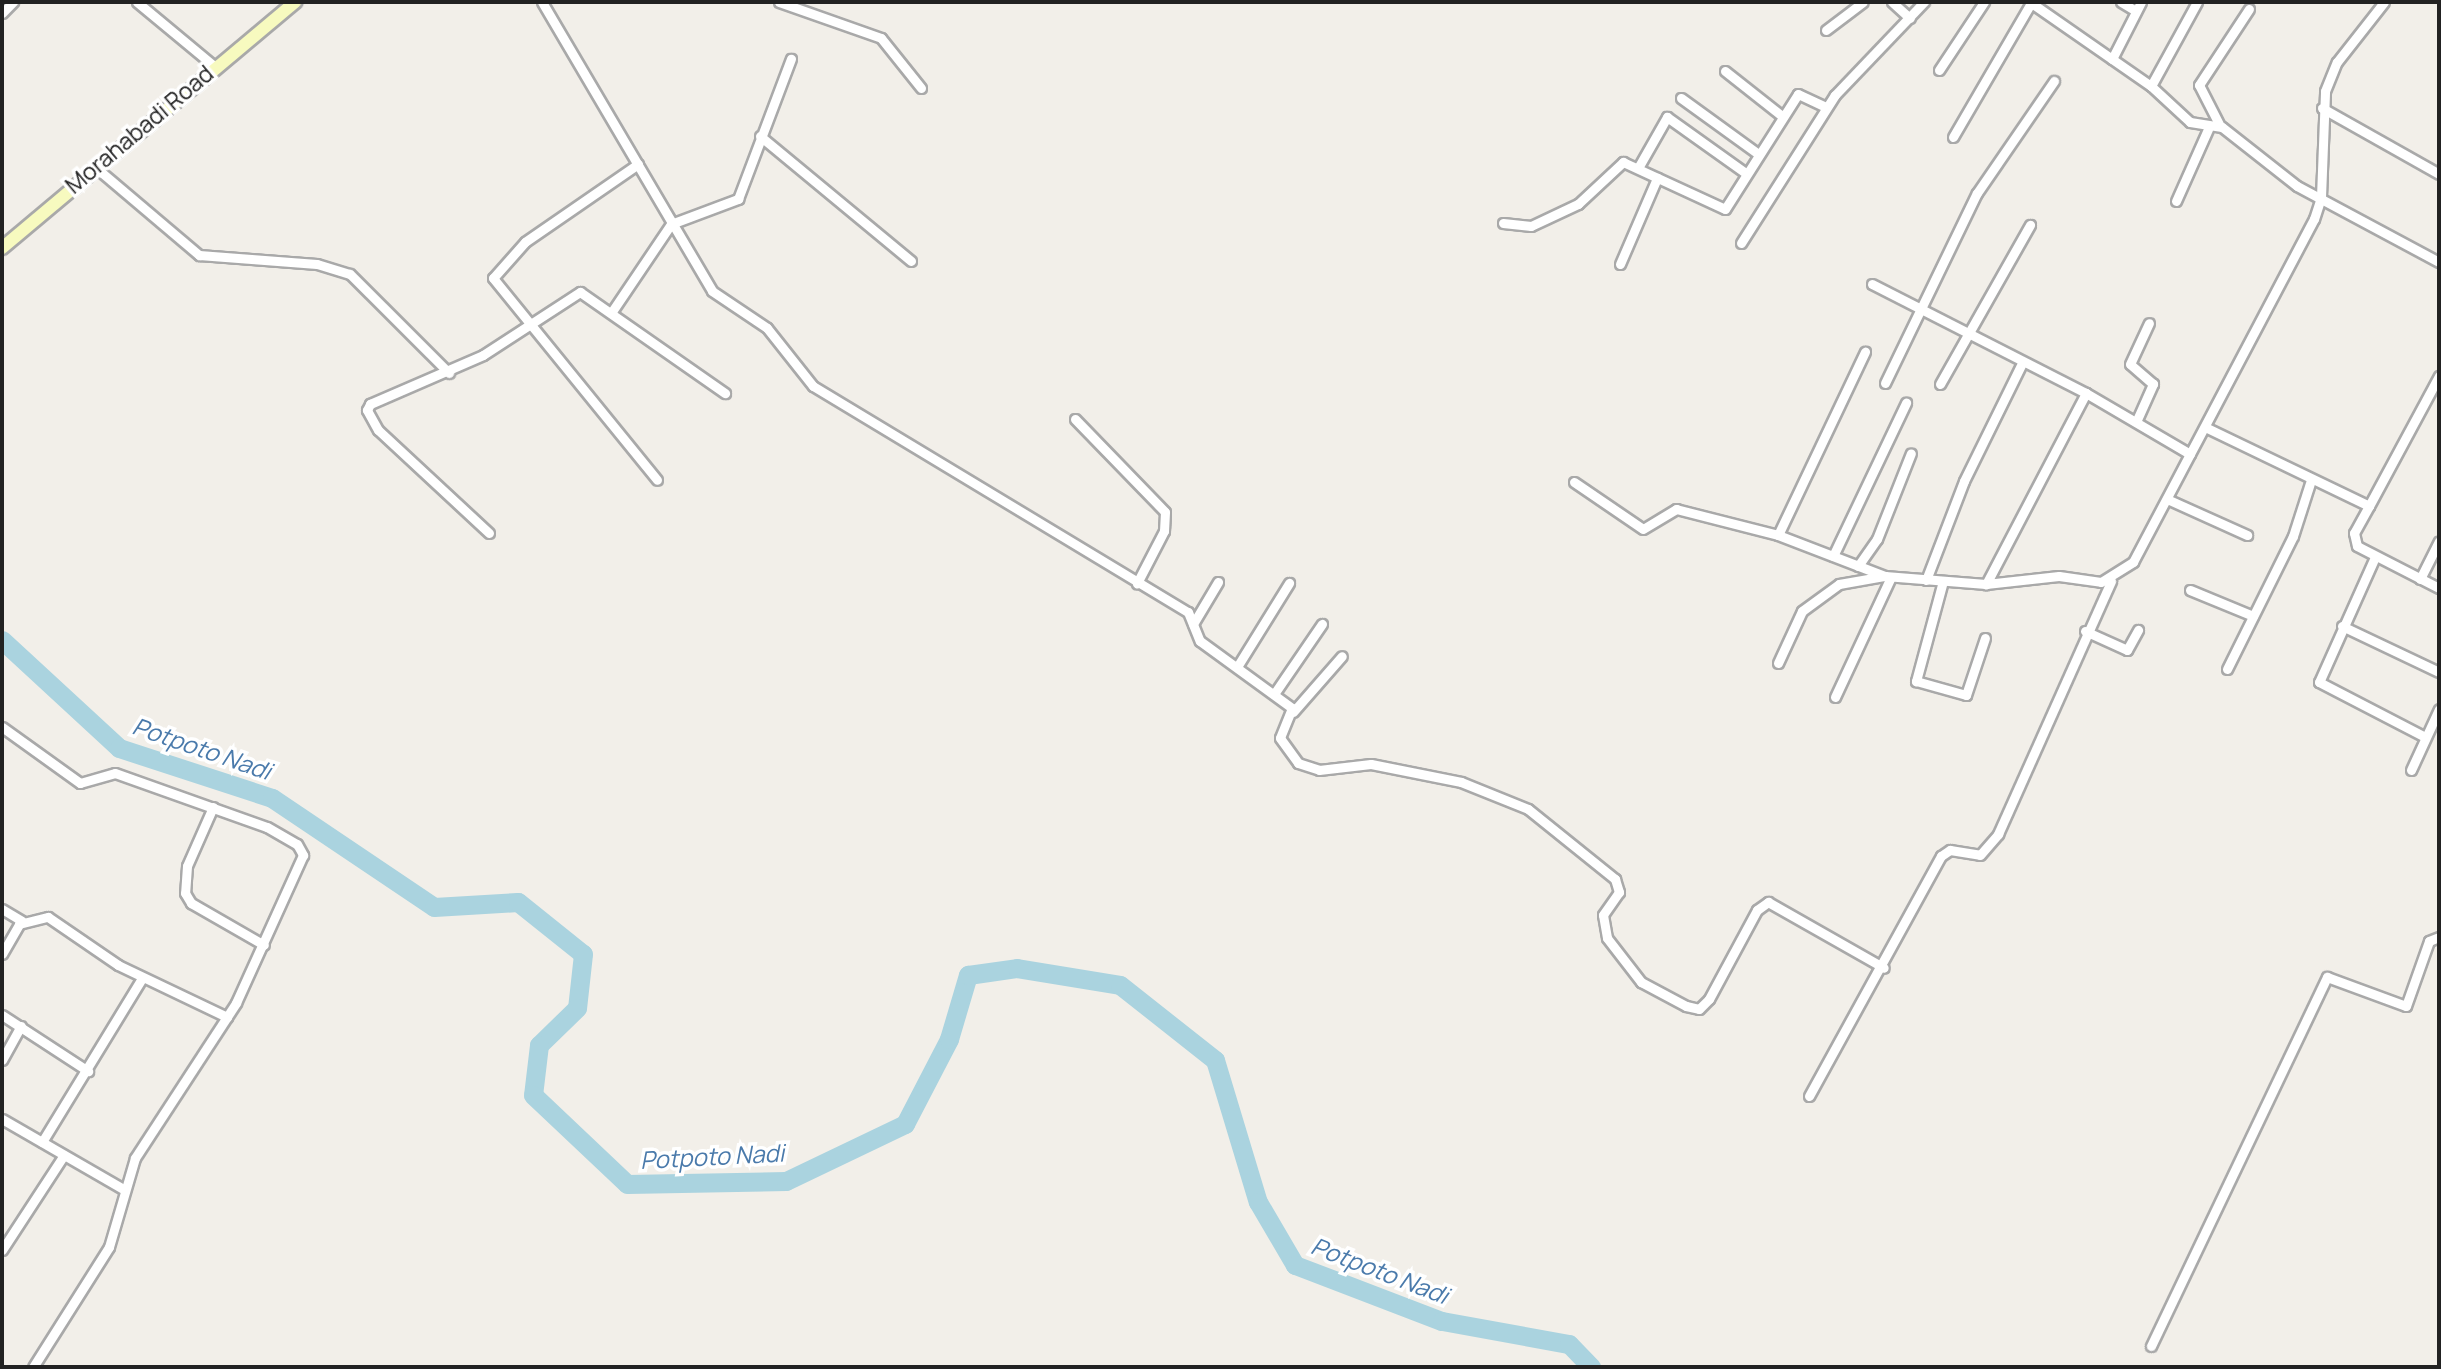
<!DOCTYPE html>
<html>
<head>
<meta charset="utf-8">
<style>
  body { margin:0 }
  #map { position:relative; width:2441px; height:1369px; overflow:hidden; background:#f2efe9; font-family:Manrope,sans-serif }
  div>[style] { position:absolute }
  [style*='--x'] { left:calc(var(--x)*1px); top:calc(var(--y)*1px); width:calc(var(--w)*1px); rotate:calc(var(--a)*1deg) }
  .river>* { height:19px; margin:-9.5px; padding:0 9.5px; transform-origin:9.5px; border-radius:9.5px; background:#aad3df }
  .roads { filter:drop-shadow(2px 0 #a9a9a9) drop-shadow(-2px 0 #a9a9a9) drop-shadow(0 2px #a9a9a9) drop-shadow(0 -2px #a9a9a9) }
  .minor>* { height:9px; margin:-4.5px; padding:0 4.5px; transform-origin:4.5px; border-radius:4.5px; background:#fff }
  .secondary>* { height:12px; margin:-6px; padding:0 6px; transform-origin:6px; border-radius:6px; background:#f7fabf }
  span { translate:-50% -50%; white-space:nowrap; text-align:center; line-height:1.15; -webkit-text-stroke:7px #fff; paint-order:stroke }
  .street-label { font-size:23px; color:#222 }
  .water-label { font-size:24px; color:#4a7aab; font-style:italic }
  .frame { position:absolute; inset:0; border:4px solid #222; pointer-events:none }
</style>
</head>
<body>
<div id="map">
  <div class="river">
    <i style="--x:2;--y:640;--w:159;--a:42.7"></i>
    <i style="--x:119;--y:748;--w:161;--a:18.1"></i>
    <i style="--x:272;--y:798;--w:195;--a:33.9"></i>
    <i style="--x:434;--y:907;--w:84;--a:-3.4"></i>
    <i style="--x:518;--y:902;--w:83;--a:38.7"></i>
    <i style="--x:583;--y:954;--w:54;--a:96.3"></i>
    <i style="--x:577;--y:1008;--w:53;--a:135.8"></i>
    <i style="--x:539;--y:1045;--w:50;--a:96.8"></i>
    <i style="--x:533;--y:1095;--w:129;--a:43.4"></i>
    <i style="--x:627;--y:1184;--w:159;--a:-1.1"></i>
    <i style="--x:786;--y:1181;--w:132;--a:-25.6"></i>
    <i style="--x:905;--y:1124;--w:96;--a:-62.6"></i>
    <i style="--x:949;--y:1039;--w:67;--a:-73.5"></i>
    <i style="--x:968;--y:975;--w:49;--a:-8.1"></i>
    <i style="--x:1017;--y:968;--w:104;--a:9.4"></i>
    <i style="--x:1120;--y:985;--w:121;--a:38.3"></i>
    <i style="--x:1215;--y:1060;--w:148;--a:73.2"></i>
    <i style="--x:1258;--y:1202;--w:73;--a:59.6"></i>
    <i style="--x:1295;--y:1265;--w:157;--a:20.9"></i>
    <i style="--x:1442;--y:1321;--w:129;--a:10.3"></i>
    <i style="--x:1569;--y:1344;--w:32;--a:46"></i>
  </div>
  <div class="roads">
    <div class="minor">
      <i style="--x:137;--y:2;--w:100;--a:39.7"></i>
      <i style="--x:542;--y:2;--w:335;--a:59.5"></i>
      <i style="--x:712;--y:291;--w:66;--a:33.9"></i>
      <i style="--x:767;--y:328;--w:74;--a:51.6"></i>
      <i style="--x:813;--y:386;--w:438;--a:31.1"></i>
      <i style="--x:1188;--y:612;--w:31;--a:68"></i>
      <i style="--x:1200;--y:641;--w:114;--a:36.1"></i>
      <i style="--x:1292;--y:708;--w:32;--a:112"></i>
      <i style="--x:1280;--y:738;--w:31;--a:54"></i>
      <i style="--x:1298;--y:763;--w:22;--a:18"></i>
      <i style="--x:1319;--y:770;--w:52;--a:-6.6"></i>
      <i style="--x:1371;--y:764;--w:92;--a:11.3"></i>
      <i style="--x:1461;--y:782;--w:72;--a:21.9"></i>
      <i style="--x:1528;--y:809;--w:112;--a:38.8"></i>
      <i style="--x:1615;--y:879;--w:14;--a:73"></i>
      <i style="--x:1619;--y:892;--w:28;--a:125"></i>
      <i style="--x:1603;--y:915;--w:23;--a:80"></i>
      <i style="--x:1607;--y:938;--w:56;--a:52.3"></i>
      <i style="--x:1641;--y:982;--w:51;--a:28.1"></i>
      <i style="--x:1686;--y:1006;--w:13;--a:13"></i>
      <i style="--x:1699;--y:1009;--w:14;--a:-45"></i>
      <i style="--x:1709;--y:999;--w:101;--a:-61.7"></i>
      <i style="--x:1757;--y:910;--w:14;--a:-36"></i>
      <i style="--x:1768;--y:902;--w:133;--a:29.6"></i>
      <i style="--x:779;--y:2;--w:108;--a:19.4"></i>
      <i style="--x:881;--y:38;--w:64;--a:51.3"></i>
      <i style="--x:1892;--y:2;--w:24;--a:42"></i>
      <i style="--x:2030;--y:2;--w:147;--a:34.8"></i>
      <i style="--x:2151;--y:86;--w:53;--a:42.7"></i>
      <i style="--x:2190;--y:122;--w:32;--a:9"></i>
      <i style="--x:2222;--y:127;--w:95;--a:38.2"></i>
      <i style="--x:2297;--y:186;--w:161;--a:28.2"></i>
      <i style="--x:2121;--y:2;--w:17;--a:31"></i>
      <i style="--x:2;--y:13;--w:16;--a:-45"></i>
      <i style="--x:1826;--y:30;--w:46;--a:-37.1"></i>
      <i style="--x:2112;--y:59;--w:64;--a:-63"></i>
      <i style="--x:1939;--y:70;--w:82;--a:-56.5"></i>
      <i style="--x:1725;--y:71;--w:73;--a:38.3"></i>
      <i style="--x:2151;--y:86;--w:96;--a:-61.3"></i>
      <i style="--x:1681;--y:98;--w:94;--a:35.9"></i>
      <i style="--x:2322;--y:108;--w:134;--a:29.4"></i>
      <i style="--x:2220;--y:126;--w:46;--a:-117.1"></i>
      <i style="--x:2199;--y:85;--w:91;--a:-56.7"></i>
      <i style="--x:760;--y:136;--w:196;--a:39.6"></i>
      <i style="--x:1953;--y:137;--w:155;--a:-59.8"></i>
      <i style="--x:638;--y:164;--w:137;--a:145.4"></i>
      <i style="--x:525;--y:242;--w:48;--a:131.6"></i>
      <i style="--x:493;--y:278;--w:260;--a:50.9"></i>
      <i style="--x:94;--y:166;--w:138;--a:40.3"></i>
      <i style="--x:199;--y:255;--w:118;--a:4.4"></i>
      <i style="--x:317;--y:264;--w:34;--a:17"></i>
      <i style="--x:350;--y:274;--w:140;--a:45"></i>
      <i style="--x:1638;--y:168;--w:59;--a:-60.4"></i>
      <i style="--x:1667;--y:117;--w:95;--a:35.5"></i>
      <i style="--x:2176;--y:201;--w:79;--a:-66"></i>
      <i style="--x:1503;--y:223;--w:28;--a:6"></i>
      <i style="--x:1531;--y:226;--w:52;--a:-25.1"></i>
      <i style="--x:1578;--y:204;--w:62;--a:-43"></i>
      <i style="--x:1623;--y:162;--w:112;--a:24.7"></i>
      <i style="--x:1725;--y:209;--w:136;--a:-57.6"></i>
      <i style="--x:1798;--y:94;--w:31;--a:25"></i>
      <i style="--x:1741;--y:243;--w:175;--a:-57.6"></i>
      <i style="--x:1835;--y:95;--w:129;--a:-46.3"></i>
      <i style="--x:1620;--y:264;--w:94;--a:-66.7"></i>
      <i style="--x:1872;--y:284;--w:240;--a:27"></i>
      <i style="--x:611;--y:313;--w:107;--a:-56"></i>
      <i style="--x:671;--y:224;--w:72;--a:-20.5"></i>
      <i style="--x:738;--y:199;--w:150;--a:-69.3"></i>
      <i style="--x:1885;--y:383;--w:211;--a:-64.2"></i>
      <i style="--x:1977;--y:193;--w:136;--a:-55.5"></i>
      <i style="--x:1940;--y:384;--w:183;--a:-60.5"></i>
      <i style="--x:1075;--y:419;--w:129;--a:45.9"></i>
      <i style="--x:1165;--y:512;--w:19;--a:93"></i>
      <i style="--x:1164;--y:531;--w:59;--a:117.4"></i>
      <i style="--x:2136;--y:422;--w:42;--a:-65.9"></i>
      <i style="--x:2153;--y:384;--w:30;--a:-139"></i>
      <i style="--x:2130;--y:364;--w:45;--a:-65.1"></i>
      <i style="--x:2205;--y:427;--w:182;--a:25.7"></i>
      <i style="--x:2369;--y:506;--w:148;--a:-61.7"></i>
      <i style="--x:2190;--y:454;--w:121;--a:-149.6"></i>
      <i style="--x:2086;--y:393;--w:216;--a:117.6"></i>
      <i style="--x:1986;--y:584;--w:73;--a:-6.3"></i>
      <i style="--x:2059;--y:576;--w:42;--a:8.1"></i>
      <i style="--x:2101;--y:582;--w:38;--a:-32"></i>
      <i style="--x:2133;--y:562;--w:388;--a:-62.2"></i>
      <i style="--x:2314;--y:219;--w:23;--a:-72"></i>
      <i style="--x:2321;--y:197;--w:106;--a:-87.8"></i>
      <i style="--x:2325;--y:91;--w:31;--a:-68"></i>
      <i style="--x:2337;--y:62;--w:76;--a:-51.9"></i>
      <i style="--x:1574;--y:482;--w:83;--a:34.3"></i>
      <i style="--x:1643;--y:529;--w:39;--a:-31"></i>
      <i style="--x:1676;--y:509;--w:105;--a:14.3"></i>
      <i style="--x:1778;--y:535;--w:115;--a:21"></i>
      <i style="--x:2167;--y:499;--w:88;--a:24.2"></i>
      <i style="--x:2369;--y:506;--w:31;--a:119"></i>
      <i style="--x:2354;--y:533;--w:13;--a:77"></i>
      <i style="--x:2357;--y:546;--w:92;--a:27.1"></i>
      <i style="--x:489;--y:533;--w:151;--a:-137.1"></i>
      <i style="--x:378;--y:430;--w:23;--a:-119"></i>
      <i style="--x:367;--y:410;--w:7;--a:-63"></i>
      <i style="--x:370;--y:404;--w:123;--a:-23.4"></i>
      <i style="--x:483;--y:355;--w:116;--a:-33"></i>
      <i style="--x:580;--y:292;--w:177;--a:34.9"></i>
      <i style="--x:1778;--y:535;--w:203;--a:-64.6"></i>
      <i style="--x:1833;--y:556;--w:170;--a:-64.5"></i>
      <i style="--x:2375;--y:557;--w:137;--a:114.1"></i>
      <i style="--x:2319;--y:682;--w:119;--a:27.4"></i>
      <i style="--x:1858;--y:566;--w:33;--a:-55"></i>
      <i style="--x:1877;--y:539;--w:92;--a:-68.4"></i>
      <i style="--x:2420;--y:579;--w:42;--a:-63.4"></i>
      <i style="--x:1926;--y:580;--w:106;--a:-69"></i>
      <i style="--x:1964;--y:481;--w:131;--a:-63.8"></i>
      <i style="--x:1943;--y:581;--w:104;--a:105.1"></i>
      <i style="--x:1916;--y:681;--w:52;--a:15.6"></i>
      <i style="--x:1966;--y:695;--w:60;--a:-71.6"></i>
      <i style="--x:2190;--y:590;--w:68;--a:22.4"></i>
      <i style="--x:1193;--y:624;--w:49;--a:-59.2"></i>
      <i style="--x:2342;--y:626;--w:107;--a:25.4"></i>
      <i style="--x:2085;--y:631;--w:46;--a:24.3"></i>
      <i style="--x:2127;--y:650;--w:23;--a:-61"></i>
      <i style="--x:1778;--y:663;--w:57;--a:-65.2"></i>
      <i style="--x:1802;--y:611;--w:46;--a:-36.1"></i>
      <i style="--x:1839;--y:584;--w:47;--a:-9.9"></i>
      <i style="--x:1885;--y:576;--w:101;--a:4.5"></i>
      <i style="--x:1237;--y:667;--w:99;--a:-58.2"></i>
      <i style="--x:2227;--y:669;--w:148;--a:-63.6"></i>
      <i style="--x:2293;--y:536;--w:59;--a:-72.2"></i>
      <i style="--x:1274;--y:694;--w:85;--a:-55.6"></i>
      <i style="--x:1835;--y:697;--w:132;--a:-65"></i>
      <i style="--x:1293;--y:712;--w:74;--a:-48.8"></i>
      <i style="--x:2;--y:727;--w:96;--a:35.7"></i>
      <i style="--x:80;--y:783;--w:36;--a:-16"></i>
      <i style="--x:115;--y:773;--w:161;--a:19.6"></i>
      <i style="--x:267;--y:827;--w:34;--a:30"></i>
      <i style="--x:297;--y:844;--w:13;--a:61"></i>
      <i style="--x:303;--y:855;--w:162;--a:114.4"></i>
      <i style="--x:236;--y:1003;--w:185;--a:123.1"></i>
      <i style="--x:135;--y:1158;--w:93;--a:106.3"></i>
      <i style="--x:109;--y:1247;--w:142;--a:122.3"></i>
      <i style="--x:2411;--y:770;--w:67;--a:-65.3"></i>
      <i style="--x:213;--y:807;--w:64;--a:113.8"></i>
      <i style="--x:187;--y:866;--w:27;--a:94"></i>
      <i style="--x:185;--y:893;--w:12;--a:59"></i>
      <i style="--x:191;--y:903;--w:84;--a:29.9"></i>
      <i style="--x:2;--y:909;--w:23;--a:31"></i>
      <i style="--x:2;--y:954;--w:34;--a:-60"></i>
      <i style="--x:19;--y:924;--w:30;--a:-14"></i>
      <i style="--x:48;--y:917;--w:85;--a:34.4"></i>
      <i style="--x:118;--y:965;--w:121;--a:25.5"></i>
      <i style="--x:2;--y:1015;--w:103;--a:33.1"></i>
      <i style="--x:2;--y:1060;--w:39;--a:-61"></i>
      <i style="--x:1809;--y:1096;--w:274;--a:-61.2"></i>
      <i style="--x:1941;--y:856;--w:11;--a:-34"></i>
      <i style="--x:1950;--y:850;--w:30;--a:9"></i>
      <i style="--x:1980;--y:855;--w:28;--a:-49"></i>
      <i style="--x:1998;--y:834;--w:277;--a:-65.9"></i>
      <i style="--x:2;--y:1119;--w:140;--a:30"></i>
      <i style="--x:42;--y:1142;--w:192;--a:-58.6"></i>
      <i style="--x:2;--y:1250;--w:113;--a:-56.9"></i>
      <i style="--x:2151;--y:1346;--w:409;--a:-64.5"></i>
      <i style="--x:2327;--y:977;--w:84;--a:20.2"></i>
      <i style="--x:2406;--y:1006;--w:69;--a:-70.5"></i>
      <i style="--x:2429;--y:941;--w:11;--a:-22"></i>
    </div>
    <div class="secondary">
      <i style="--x:2;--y:248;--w:383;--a:-40"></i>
    </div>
  </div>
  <div class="street-label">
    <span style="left:139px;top:129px;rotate:-40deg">Morahabadi Road</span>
  </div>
  <div class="water-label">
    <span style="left:202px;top:748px;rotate:19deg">Potpoto Nadi</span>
    <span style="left:712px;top:1156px;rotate:-3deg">Potpoto Nadi</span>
    <span style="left:1380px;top:1270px;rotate:21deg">Potpoto Nadi</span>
  </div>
  <div class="frame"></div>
</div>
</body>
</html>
